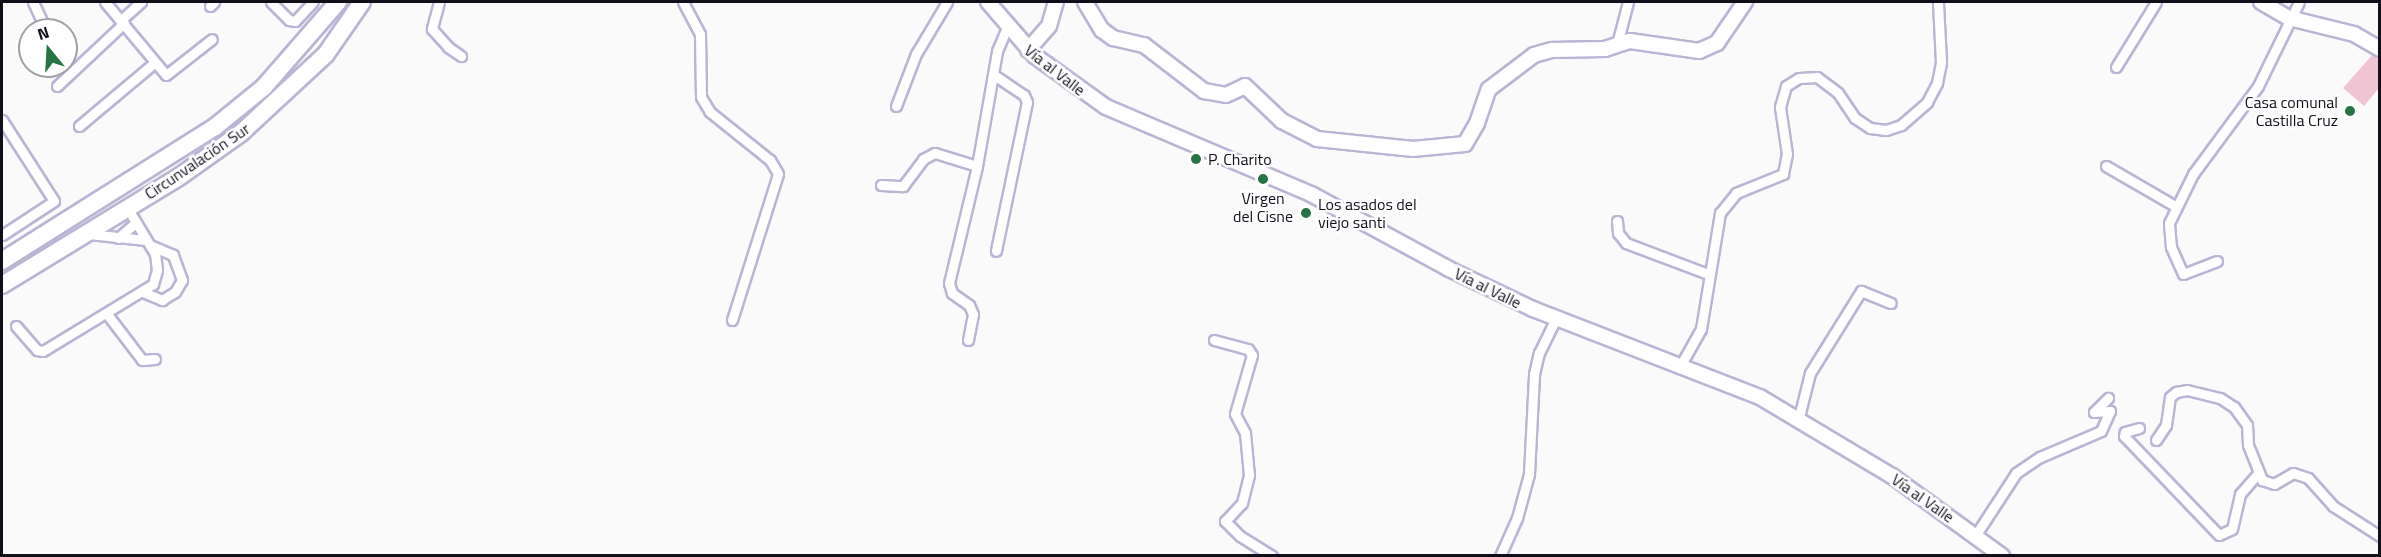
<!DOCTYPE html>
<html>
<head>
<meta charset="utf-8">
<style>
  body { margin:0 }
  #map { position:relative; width:2381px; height:557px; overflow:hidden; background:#fafafa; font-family:"Titillium Web",sans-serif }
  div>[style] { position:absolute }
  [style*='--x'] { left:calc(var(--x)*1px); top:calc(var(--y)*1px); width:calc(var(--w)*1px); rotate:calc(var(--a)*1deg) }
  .green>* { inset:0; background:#f1c4d4 }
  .roads { filter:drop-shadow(2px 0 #bcb4d4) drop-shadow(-2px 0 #bcb4d4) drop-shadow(0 2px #bcb4d4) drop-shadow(0 -2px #bcb4d4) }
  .street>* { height:9px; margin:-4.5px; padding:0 4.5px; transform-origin:4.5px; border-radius:4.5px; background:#fff }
  .secondary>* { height:14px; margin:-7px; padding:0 7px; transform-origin:7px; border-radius:7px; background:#fff }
  .highway>* { height:16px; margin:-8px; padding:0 8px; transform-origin:8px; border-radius:8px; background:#fff }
  .dots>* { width:16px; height:16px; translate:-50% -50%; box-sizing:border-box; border:3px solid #fff; border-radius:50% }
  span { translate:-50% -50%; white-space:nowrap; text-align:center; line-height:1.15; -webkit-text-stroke:5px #fff; paint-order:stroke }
  .street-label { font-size:16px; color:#120f1a }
  .poi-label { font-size:16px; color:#120f1a }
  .right { translate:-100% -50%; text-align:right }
  .left { translate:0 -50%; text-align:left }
  .frame { position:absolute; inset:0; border:3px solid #120f1a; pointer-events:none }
  .north { position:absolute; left:18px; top:18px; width:60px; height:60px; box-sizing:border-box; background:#fff; border:2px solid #a09fa3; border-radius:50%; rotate:342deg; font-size:16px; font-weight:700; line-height:24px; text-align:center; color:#120f1a }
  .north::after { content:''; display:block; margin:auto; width:21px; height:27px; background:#267343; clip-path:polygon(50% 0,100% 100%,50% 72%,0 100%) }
</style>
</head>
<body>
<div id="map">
  <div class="green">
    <i style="clip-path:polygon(2373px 54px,2379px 60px,2379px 88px,2364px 106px,2343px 88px)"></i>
  </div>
  <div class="roads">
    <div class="street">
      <i style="--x:33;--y:2;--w:31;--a:65"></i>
      <i style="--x:105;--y:2;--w:95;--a:50.1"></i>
      <i style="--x:166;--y:75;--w:58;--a:-38"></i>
      <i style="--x:271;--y:2;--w:25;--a:45"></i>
      <i style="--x:289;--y:20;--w:6;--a:9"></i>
      <i style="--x:295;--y:21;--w:26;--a:-47"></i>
      <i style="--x:439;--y:2;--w:28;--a:105"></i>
      <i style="--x:432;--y:29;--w:24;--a:48"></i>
      <i style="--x:448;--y:47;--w:16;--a:35"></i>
      <i style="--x:683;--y:2;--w:36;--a:62"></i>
      <i style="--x:700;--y:34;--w:63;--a:89.1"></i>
      <i style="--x:701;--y:97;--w:17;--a:59"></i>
      <i style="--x:710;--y:112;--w:77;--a:38.7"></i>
      <i style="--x:770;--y:160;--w:16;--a:60"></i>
      <i style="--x:778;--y:174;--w:153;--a:107.5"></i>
      <i style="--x:210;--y:6;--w:6;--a:-45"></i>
      <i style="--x:121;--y:20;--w:27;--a:-42"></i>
      <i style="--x:1617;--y:44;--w:43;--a:-75.3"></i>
      <i style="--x:2116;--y:67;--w:76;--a:-58.4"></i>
      <i style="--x:994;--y:75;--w:36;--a:34"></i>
      <i style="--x:1024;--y:95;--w:8;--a:67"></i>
      <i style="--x:1027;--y:102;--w:152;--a:101.8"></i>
      <i style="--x:57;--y:86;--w:92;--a:-43.2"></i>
      <i style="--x:896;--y:106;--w:56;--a:-69"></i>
      <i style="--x:916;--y:54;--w:61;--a:-59.2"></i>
      <i style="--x:2;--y:120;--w:96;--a:57.3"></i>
      <i style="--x:54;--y:201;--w:62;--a:146.8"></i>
      <i style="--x:79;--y:126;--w:98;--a:-40"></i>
      <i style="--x:2106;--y:166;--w:80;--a:30.1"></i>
      <i style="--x:881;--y:185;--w:22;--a:3"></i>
      <i style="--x:903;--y:186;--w:34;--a:-53"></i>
      <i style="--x:923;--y:159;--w:13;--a:-27"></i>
      <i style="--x:935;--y:153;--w:44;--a:17.2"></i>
      <i style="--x:1617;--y:221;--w:12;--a:85"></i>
      <i style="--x:1618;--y:233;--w:13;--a:51"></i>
      <i style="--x:1626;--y:243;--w:88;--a:20.7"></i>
      <i style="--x:89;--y:234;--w:57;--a:6"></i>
      <i style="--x:118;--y:238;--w:23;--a:-41"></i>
      <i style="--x:2217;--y:261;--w:36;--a:159"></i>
      <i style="--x:2183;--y:274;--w:30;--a:-114"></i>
      <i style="--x:2171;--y:247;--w:24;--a:-95"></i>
      <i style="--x:2169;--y:223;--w:55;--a:-63.9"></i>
      <i style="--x:2193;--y:174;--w:109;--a:-53.5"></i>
      <i style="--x:2258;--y:86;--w:93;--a:-64"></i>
      <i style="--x:143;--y:292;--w:21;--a:23"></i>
      <i style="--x:162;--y:300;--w:15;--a:-32"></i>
      <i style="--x:175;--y:292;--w:14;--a:-60"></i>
      <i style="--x:182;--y:280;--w:27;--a:-110"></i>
      <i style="--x:173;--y:255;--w:23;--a:-157"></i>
      <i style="--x:107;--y:314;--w:58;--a:52.7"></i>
      <i style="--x:142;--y:360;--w:13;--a:-4"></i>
      <i style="--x:16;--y:326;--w:32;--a:49"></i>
      <i style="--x:37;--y:350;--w:6;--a:9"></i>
      <i style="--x:43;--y:351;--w:129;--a:-31.3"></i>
      <i style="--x:153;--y:284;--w:15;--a:-74"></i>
      <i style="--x:157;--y:270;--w:16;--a:-97"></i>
      <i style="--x:155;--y:254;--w:52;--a:-121"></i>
      <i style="--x:968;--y:340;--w:26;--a:-79"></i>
      <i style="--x:973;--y:314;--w:10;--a:-114"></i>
      <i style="--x:969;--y:305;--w:21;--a:-145"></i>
      <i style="--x:952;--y:293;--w:10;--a:-107"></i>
      <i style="--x:949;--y:283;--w:120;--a:-76.5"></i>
      <i style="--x:977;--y:166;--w:117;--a:-80.1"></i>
      <i style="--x:997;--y:51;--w:26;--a:-67"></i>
      <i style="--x:1214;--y:340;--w:35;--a:15"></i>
      <i style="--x:1248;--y:349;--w:7;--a:56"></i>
      <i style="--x:1252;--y:355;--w:61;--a:106.1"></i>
      <i style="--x:1235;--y:414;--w:21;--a:62"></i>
      <i style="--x:1245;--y:433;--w:42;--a:84.6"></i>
      <i style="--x:1249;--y:475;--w:29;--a:104"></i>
      <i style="--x:1242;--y:503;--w:25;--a:133"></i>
      <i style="--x:1225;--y:521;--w:21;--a:45"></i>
      <i style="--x:1240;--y:536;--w:38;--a:32"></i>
      <i style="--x:1679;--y:368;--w:45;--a:-60.6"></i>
      <i style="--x:1701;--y:329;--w:118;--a:-80.7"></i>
      <i style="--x:1720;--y:213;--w:26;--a:-51"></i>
      <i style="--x:1736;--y:193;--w:51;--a:-22"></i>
      <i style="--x:1783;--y:174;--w:20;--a:-79"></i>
      <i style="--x:1787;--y:154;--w:48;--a:-98.5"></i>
      <i style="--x:1780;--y:107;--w:22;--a:-74"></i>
      <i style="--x:1786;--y:86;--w:15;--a:-32"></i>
      <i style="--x:1799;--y:78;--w:18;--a:-3"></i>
      <i style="--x:1817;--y:77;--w:26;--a:37"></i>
      <i style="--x:1838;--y:93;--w:30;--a:56"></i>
      <i style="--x:1855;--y:118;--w:18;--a:34"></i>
      <i style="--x:1870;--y:128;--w:16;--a:7"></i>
      <i style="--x:1886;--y:130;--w:16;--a:-18"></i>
      <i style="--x:1901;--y:125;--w:35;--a:-41"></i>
      <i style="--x:1927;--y:102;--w:21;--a:-62"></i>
      <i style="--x:1937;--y:83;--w:21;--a:-79"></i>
      <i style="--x:1941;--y:62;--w:60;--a:-92.9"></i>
      <i style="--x:1799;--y:417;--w:45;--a:-76"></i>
      <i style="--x:1810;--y:373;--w:97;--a:-58.1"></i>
      <i style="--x:1861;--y:291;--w:32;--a:22"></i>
      <i style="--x:2139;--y:428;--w:15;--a:164"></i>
      <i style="--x:2125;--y:432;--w:4;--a:104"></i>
      <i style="--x:2124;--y:436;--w:137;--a:46.2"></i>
      <i style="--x:2219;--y:535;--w:14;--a:-25"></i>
      <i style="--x:2232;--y:529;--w:36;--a:-77"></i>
      <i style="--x:2240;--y:494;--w:28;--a:-49"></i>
      <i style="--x:2156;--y:440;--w:18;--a:-56"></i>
      <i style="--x:2166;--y:425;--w:28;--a:-82"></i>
      <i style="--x:2170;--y:397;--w:8;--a:-40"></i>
      <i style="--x:2176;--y:392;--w:11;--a:-10"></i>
      <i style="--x:2187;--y:390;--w:34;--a:14"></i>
      <i style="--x:2220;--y:398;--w:17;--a:33"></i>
      <i style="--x:2234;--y:407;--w:22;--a:54"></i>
      <i style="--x:2247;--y:425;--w:20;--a:87"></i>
      <i style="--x:2248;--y:445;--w:38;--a:68"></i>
      <i style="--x:2262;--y:480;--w:13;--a:18"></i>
      <i style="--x:2274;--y:484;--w:22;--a:-30"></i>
      <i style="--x:2293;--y:473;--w:16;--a:18"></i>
      <i style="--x:2308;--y:478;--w:38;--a:48"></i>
      <i style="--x:2333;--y:506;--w:56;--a:32.6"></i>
      <i style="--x:1975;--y:536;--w:75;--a:-56.9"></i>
      <i style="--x:2016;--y:473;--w:29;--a:-34"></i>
      <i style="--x:2040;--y:457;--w:66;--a:-23.1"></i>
      <i style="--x:2101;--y:431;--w:22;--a:-66"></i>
      <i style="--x:2110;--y:411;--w:16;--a:176"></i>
      <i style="--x:2094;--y:412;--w:20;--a:-45"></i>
      <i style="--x:1500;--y:556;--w:42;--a:-65.9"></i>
      <i style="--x:1517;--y:518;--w:46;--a:-74.7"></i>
      <i style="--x:1529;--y:474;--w:100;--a:-87.1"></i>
      <i style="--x:1534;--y:374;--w:22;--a:-77"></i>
      <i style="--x:1539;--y:353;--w:39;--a:-64"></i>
    </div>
    <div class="secondary">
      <i style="--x:988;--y:2;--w:72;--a:49"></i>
      <i style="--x:1035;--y:56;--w:87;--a:35.7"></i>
      <i style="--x:1106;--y:107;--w:223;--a:23"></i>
      <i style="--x:1311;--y:194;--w:157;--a:28.5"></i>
      <i style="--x:1449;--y:269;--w:93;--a:25.5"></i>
      <i style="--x:1533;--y:309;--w:243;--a:21.2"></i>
      <i style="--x:1760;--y:397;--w:154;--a:30.9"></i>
      <i style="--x:1892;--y:476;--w:136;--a:36"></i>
      <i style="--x:1085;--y:2;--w:33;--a:59"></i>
      <i style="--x:1102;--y:30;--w:14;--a:36"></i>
      <i style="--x:1113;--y:38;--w:32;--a:13"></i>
      <i style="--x:1144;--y:45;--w:76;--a:37.5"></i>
      <i style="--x:1204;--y:91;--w:22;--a:10"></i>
      <i style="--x:1226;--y:95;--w:21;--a:-25"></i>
      <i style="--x:1245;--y:86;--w:51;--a:43.4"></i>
      <i style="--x:1282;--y:121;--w:39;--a:27"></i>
      <i style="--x:1317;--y:139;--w:97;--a:5.9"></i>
      <i style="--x:1413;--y:149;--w:52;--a:-5.5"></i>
      <i style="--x:1465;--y:144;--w:24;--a:-60"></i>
      <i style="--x:1477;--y:123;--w:36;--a:-71"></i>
      <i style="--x:1489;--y:89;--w:56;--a:-37.1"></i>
      <i style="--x:1534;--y:55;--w:19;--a:-16"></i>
      <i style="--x:1552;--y:50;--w:53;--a:-1.1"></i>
      <i style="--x:1605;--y:49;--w:26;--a:-18"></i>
      <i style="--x:1630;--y:41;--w:70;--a:8.2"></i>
      <i style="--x:1699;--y:51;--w:20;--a:-24"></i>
      <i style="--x:1717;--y:43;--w:50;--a:-55.7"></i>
      <i style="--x:2261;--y:2;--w:32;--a:30"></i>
      <i style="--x:2289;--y:18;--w:67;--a:13.8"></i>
      <i style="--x:2354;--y:34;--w:30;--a:30"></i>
      <i style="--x:1028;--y:50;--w:32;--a:-49"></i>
      <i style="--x:1049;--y:26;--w:25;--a:-74"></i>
    </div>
    <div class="highway">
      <i style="--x:2;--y:261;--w:252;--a:-32.2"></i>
      <i style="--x:215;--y:127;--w:63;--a:-39.2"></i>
      <i style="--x:264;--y:87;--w:113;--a:-49"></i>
      <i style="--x:2;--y:285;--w:207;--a:-31.4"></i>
      <i style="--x:179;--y:177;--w:76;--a:-35.4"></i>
      <i style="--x:241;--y:133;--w:116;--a:-42.9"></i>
      <i style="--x:326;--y:54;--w:63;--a:-55.3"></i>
    </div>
  </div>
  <div class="dots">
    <i style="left:2350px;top:111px;background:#267343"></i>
    <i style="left:1196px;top:159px;background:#267343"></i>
    <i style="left:1263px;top:179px;background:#267343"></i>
    <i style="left:1306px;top:213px;background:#267343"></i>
  </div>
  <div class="street-label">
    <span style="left:1055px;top:70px;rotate:38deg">Vía al Valle</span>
    <span style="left:197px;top:161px;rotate:-34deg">Circunvalación Sur</span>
    <span style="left:1488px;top:288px;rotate:26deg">Vía al Valle</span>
    <span style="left:1923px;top:498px;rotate:35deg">Vía al Valle</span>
  </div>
  <div class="poi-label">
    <span class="right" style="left:2338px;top:111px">Casa comunal<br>Castilla Cruz</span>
    <span class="left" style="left:1208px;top:159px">P. Charito</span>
    <span style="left:1263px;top:207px">Virgen<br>del Cisne</span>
    <span class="left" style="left:1318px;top:213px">Los asados del<br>viejo santi</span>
  </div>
  <div class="frame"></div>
  <div class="north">N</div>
</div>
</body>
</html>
